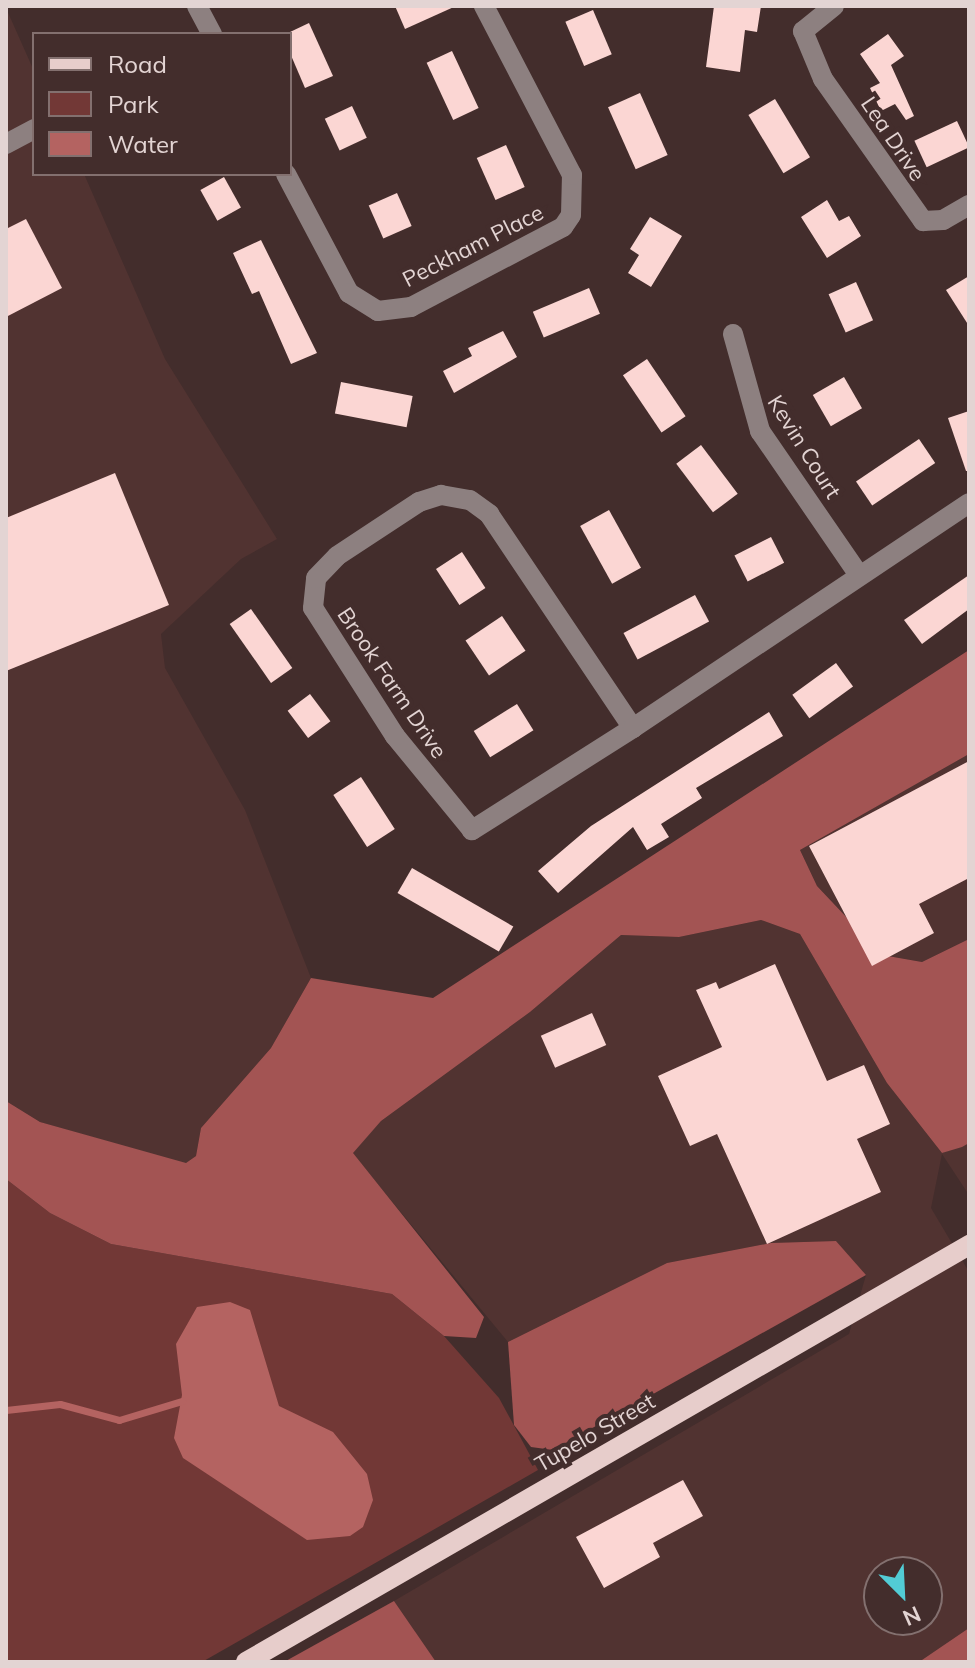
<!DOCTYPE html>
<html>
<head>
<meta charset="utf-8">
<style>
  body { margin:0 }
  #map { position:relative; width:975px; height:1668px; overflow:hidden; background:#432d2c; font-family:Mulish,sans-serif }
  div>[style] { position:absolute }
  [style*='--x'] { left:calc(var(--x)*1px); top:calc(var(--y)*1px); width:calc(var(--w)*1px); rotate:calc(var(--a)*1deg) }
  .built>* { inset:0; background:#513331 }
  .green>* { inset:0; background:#723836 }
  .forest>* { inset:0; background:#a35453 }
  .water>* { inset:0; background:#b46361 }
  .stream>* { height:7px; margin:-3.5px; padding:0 3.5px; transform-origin:3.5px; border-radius:3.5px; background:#b46361 }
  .building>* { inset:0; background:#fbd6d3; transform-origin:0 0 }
  .minor>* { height:20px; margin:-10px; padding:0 10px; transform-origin:10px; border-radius:10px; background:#8d8080 }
  .major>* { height:20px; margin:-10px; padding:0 10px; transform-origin:10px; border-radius:10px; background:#e7cdcb }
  span { translate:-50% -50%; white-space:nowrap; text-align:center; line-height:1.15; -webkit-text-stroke:8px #432d2c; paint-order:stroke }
  .street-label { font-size:22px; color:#e3d4d3 }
  .frame { position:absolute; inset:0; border:8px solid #e3d4d3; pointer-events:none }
  .legend { position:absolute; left:32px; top:32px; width:260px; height:144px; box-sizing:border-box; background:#432d2c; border:2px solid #83706f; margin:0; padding:10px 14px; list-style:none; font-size:24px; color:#e3d4d3 }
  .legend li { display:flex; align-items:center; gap:16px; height:40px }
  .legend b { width:40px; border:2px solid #83706f }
  .north { position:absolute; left:863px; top:1556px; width:80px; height:80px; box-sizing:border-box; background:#432d2c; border:2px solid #83706f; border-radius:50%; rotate:156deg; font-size:22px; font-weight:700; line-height:32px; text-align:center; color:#e3d4d3 }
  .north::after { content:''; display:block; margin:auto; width:28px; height:36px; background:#52ccd5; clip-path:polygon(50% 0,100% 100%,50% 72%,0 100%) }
</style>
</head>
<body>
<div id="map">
  <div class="built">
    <i style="clip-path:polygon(6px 8px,34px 71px,34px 174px,84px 174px,165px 359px,277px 539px,241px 559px,161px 634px,165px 668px,245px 810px,311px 978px,271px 1048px,201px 1128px,196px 1156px,185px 1164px,40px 1122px,6px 1101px)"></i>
    <i style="clip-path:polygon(969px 754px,969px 939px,922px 962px,882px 955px,817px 886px,800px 850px)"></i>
    <i style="clip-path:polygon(evenodd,761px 920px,800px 934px,887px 1083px,942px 1153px,969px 1143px,969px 1195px,942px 1154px,931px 1208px,969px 1272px,969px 1628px,919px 1662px,436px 1662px,394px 1601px,849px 1334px,866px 1275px,836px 1241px,771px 1243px,667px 1263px,508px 1342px,352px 1153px,381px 1121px,530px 1012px,621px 935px,679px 937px,761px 920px,879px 1572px,927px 1572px,927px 1620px,879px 1620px,879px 1572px)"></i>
  </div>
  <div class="green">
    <i style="clip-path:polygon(6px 1179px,50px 1213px,111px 1244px,392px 1294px,444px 1336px,499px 1398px,538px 1470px,202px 1662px,6px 1662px)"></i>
  </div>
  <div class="forest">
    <i style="clip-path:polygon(969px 650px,969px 754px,800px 850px,817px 886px,882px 955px,922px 962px,969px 939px,969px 1143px,962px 1147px,942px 1153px,887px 1083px,800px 934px,761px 920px,679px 937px,621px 935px,530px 1012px,381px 1121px,353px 1153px,484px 1317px,476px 1338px,444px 1336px,392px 1294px,111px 1244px,50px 1213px,6px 1179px,6px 1101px,40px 1122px,186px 1163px,196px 1156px,201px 1128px,271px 1048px,311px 978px,433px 998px)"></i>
    <i style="clip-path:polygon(836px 1241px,866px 1275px,553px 1450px,531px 1447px,514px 1425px,508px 1342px,667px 1263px,771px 1243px)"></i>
    <i style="clip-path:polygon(394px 1601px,436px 1662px,284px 1662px)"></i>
    <i style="clip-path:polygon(969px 1628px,969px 1662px,919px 1662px)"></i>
  </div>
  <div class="water">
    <i style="clip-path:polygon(230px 1302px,250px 1310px,279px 1406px,333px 1432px,367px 1474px,373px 1500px,363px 1527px,350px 1536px,307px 1540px,183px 1458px,174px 1438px,182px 1395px,176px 1344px,197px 1307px)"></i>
  </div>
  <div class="stream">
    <i style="--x:6;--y:1410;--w:54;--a:-6.3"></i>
    <i style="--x:60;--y:1404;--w:61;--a:15.2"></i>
    <i style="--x:119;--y:1420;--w:66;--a:-16.8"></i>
  </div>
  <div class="building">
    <i style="clip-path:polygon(395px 6px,456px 6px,405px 29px)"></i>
    <i style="clip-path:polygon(714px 6px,761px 6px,757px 32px,745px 30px,740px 72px,706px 67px)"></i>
    <i style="left:593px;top:10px;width:48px;height:30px;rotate:67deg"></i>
    <i style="clip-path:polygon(309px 23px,333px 76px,305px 88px,290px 53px,290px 32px)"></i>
    <i style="clip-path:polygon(888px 34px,904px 56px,891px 65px,914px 116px,906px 120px,895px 104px,881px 111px,870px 88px,880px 83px,860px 54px)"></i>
    <i style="left:452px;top:51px;width:63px;height:28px;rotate:65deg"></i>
    <i style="left:640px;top:93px;width:68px;height:35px;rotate:66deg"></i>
    <i style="left:775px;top:99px;width:68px;height:31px;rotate:59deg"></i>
    <i style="left:352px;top:106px;width:35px;height:30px;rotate:65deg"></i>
    <i style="left:957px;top:121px;width:29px;height:47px;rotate:65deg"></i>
    <i style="left:506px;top:145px;width:46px;height:32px;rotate:66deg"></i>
    <i style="left:224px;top:177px;width:35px;height:27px;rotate:61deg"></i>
    <i style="left:397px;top:193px;width:36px;height:31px;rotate:66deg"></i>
    <i style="clip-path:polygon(827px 200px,839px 221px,849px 216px,861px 236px,827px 258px,801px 217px)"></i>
    <i style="clip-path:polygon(650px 217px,682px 236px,651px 287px,628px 273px,639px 255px,630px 249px)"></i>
    <i style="clip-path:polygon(26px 219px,62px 288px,6px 317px,6px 229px)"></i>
    <i style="clip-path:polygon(261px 240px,317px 353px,291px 364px,259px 291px,252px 294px,233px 253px)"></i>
    <i style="clip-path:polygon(969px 276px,969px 326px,946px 290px)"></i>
    <i style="left:856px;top:282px;width:42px;height:30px;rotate:66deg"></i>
    <i style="left:589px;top:288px;width:28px;height:61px;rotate:67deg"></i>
    <i style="clip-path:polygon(503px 331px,517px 357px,454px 393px,443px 371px,472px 356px,468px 348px)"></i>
    <i style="left:647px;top:359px;width:69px;height:29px;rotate:56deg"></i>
    <i style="left:844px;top:377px;width:36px;height:36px;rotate:60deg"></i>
    <i style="left:341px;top:382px;width:73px;height:32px;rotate:11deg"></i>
    <i style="clip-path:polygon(969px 411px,969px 471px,966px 471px,948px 418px)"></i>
    <i style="left:919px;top:439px;width:29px;height:76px;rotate:56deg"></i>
    <i style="left:701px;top:445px;width:61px;height:31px;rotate:53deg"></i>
    <i style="clip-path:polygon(115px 473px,169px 605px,6px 671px,6px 518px)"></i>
    <i style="left:609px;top:510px;width:66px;height:33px;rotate:61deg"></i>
    <i style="left:771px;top:537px;width:29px;height:41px;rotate:63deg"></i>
    <i style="left:462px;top:552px;width:43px;height:31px;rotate:57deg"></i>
    <i style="clip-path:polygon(969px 575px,969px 609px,922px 644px,904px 620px)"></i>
    <i style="left:695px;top:595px;width:30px;height:81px;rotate:62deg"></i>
    <i style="left:251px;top:609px;width:72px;height:26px;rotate:55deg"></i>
    <i style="left:502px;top:616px;width:42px;height:44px;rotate:56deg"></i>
    <i style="left:836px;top:663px;width:29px;height:54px;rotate:54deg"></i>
    <i style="left:310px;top:694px;width:34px;height:28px;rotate:53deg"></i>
    <i style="left:517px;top:704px;width:31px;height:51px;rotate:58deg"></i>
    <i style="clip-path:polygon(769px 712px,783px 736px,696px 788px,702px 798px,661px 824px,669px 837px,647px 850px,633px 827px,558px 893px,538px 871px,591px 826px)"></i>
    <i style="clip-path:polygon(969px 761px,969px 878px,919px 904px,934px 933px,872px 966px,809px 846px)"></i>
    <i style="left:361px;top:777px;width:62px;height:33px;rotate:57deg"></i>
    <i style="left:412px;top:868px;width:117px;height:29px;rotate:30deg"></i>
    <i style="clip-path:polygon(775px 964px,827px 1081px,864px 1065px,890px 1124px,857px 1139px,881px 1192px,767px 1244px,717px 1134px,690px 1146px,658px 1076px,722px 1047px,696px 990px,716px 982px,719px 989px)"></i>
    <i style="left:592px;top:1013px;width:35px;height:56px;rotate:66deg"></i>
    <i style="clip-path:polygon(683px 1480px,703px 1516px,653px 1543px,660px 1557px,604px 1588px,576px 1537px)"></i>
  </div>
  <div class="minor">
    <i style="--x:197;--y:6;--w:32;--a:62"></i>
    <i style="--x:834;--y:6;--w:40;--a:141"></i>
    <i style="--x:803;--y:31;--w:52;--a:67.4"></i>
    <i style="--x:823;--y:79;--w:174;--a:54.8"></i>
    <i style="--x:923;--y:221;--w:20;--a:-3"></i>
    <i style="--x:943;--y:220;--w:30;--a:-30"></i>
    <i style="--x:6;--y:144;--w:32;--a:-28"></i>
    <i style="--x:286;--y:174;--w:135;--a:62.1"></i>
    <i style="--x:349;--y:293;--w:34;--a:32"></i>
    <i style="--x:378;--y:311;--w:33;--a:-7"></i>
    <i style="--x:411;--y:307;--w:172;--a:-27.8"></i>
    <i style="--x:563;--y:227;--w:14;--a:-56"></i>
    <i style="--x:571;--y:215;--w:40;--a:-88.6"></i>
    <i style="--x:572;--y:175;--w:191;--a:-117.5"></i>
    <i style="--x:733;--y:334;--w:101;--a:74.4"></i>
    <i style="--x:760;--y:431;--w:175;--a:55.5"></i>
    <i style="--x:441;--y:495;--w:29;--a:10"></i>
    <i style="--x:470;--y:500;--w:24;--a:36"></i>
    <i style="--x:489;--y:514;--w:258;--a:56.1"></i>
    <i style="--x:633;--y:728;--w:191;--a:147.6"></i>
    <i style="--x:472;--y:830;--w:122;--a:-129.3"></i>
    <i style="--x:395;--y:736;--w:152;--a:-122.6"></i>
    <i style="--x:313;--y:608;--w:30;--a:-84"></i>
    <i style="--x:316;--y:578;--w:30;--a:-46"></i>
    <i style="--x:337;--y:556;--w:98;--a:-33.4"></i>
    <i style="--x:419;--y:502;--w:23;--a:-18"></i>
    <i style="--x:633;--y:728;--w:404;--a:-33.8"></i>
  </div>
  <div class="major">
    <i style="--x:246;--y:1662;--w:835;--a:-29.97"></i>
  </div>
  <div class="street-label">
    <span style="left:893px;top:139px;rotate:56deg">Lea Drive</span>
    <span style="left:473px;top:246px;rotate:-27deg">Peckham Place</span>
    <span style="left:804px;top:447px;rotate:58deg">Kevin Court</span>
    <span style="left:392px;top:683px;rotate:56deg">Brook Farm Drive</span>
    <span style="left:595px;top:1433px;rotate:-30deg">Tupelo Street</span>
  </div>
  <div class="frame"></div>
  <ul class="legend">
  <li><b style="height:10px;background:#e7cdcb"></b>Road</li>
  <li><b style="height:22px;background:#723836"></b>Park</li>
  <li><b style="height:22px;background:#b46361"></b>Water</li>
  </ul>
  <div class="north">N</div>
</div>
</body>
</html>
